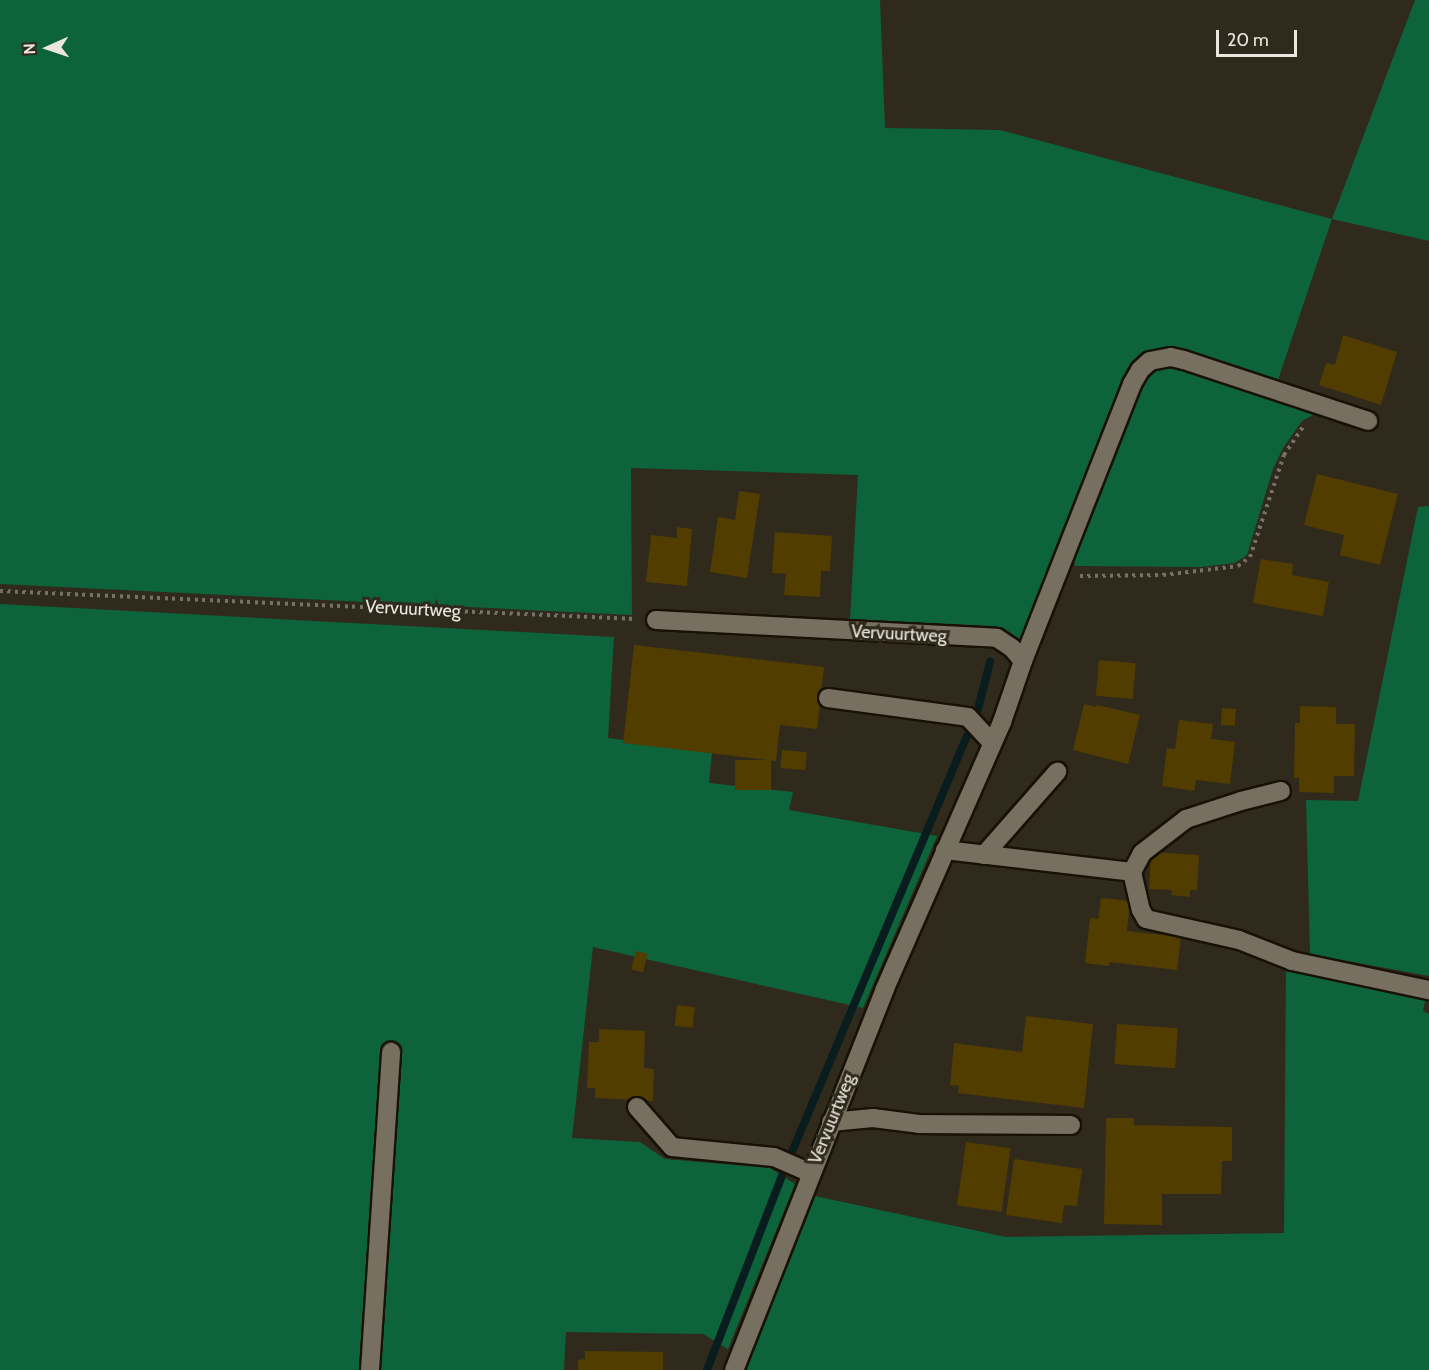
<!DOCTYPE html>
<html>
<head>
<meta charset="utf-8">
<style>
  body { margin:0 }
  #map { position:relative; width:1429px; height:1370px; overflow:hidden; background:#302a1c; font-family:Cabin,sans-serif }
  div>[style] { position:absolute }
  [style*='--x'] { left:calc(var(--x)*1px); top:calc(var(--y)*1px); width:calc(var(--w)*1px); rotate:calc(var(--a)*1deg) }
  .green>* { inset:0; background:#0d643b }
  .stream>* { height:8px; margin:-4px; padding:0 4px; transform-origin:4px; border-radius:4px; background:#091d1e }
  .building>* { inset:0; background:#513d00; transform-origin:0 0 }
  .path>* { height:4px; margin-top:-2px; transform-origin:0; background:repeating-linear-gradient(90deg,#767165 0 3px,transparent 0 7.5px) }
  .roads { filter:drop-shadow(2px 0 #181206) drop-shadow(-2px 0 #181206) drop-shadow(0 2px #181206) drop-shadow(0 -2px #181206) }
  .minor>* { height:18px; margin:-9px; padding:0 9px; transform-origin:9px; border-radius:9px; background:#777060 }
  span { translate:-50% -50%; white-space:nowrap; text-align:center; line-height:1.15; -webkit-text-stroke:6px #302a1c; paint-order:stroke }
  .street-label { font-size:18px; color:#ebe7de }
  .north { position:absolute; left:18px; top:18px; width:60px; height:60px; -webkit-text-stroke:4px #302a1c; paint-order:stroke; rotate:267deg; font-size:16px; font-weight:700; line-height:24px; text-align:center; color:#ebe7de }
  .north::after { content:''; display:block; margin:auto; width:21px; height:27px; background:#ebe7de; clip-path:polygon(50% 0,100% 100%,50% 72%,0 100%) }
  .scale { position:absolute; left:1216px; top:30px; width:81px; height:27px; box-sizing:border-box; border:3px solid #ebe7de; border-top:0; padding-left:8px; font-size:18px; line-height:21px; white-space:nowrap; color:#ebe7de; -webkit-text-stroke:4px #302a1c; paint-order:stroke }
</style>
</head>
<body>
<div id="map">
  <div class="green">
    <i style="clip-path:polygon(0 0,880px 0,885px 128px,1000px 130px,1332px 219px,1415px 0,1429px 0,1429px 241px,1332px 219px,1277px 383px,1182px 349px,1159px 351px,1134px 364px,1022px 647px,1004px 629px,994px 626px,850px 619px,858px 475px,631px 468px,632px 615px,0 584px)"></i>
    <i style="clip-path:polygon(1165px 363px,1316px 410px,1313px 415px,1302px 421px,1283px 448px,1273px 469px,1247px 555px,1235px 563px,1201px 567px,1075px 566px,1073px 554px,1142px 376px,1151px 369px)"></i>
    <i style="clip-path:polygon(1429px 506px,1429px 976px,1310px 954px,1306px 800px,1358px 801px,1418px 507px)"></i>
    <i style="clip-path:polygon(0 604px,614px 637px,608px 738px,712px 752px,709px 783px,793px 792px,789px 810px,937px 836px,863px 1008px,593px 947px,572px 1138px,640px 1142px,665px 1159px,770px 1168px,795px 1184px,728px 1349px,703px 1334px,566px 1332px,564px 1370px,0 1370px)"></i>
    <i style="clip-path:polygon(1286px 967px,1426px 997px,1423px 1011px,1429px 1014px,1429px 1370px,742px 1370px,810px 1195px,1006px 1237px,1284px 1233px)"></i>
  </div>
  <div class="stream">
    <i style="--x:978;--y:709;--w:49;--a:-75.7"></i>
    <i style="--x:792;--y:1152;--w:451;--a:-67.2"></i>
    <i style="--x:707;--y:1370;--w:208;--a:-68.9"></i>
  </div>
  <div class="building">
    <i style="clip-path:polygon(1343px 335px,1397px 352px,1381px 405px,1319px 385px,1326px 363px,1335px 365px)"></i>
    <i style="clip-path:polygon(1317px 474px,1398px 494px,1380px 565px,1340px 555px,1344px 535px,1304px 525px)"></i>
    <i style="clip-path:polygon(739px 491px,760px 494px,747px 578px,710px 572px,718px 517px,735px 520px)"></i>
    <i style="clip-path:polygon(677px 527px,692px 529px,687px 586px,646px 582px,651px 535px,677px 538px)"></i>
    <i style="clip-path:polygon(775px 532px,832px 536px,830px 571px,821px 571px,820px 597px,784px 595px,786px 574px,772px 573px)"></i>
    <i style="clip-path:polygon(1261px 559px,1293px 564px,1292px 575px,1329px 582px,1323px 616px,1253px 603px)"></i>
    <i style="clip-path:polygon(634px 645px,824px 667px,817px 729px,780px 725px,776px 761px,623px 743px)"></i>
    <i style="left:1099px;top:660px;width:37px;height:36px;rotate:5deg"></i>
    <i style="clip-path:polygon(1084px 704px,1096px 707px,1097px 705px,1140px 715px,1128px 764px,1073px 750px)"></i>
    <i style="clip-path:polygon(1300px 706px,1336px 707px,1336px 724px,1355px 724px,1354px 776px,1334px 776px,1334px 793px,1299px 792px,1299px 778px,1294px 778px,1295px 723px,1300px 723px)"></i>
    <i style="left:1222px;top:708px;width:14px;height:17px;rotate:4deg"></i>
    <i style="clip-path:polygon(1179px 720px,1213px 724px,1211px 739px,1235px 742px,1230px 784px,1196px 780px,1194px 791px,1162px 786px,1167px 748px,1175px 749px)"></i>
    <i style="left:782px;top:750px;width:25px;height:18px;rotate:5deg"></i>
    <i style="left:771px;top:760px;width:30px;height:36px;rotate:90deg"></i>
    <i style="clip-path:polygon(1151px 852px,1199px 855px,1197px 890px,1190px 890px,1190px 897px,1171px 895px,1172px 890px,1149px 889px)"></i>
    <i style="clip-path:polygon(1101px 898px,1130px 901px,1127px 931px,1181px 937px,1177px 970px,1109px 962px,1109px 966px,1085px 963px,1090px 918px,1098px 919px)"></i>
    <i style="left:636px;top:951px;width:12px;height:19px;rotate:14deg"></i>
    <i style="left:677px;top:1005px;width:18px;height:21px;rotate:6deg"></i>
    <i style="clip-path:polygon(1026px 1016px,1093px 1024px,1084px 1108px,958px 1093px,959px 1086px,950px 1085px,954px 1043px,1022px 1052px)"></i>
    <i style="left:1117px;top:1024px;width:61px;height:40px;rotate:4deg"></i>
    <i style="clip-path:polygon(599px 1029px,645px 1031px,644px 1068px,654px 1069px,653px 1101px,595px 1098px,595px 1088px,587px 1088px,589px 1042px,599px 1042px)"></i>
    <i style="clip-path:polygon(1106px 1118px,1134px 1118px,1134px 1125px,1232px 1127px,1232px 1161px,1222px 1161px,1221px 1194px,1162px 1194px,1162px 1225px,1104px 1224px)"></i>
    <i style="left:966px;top:1142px;width:45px;height:64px;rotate:8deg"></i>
    <i style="clip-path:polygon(1014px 1159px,1082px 1169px,1077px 1206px,1064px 1205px,1062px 1223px,1006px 1215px)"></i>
    <i style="clip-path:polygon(585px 1351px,663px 1352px,663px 1370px,578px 1370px,578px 1360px,585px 1359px)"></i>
  </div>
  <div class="path">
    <i style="--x:1080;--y:576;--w:83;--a:-0.7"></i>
    <i style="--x:1163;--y:575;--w:76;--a:-6.8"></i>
    <i style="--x:1238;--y:566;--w:15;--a:-37"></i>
    <i style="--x:1250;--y:557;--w:108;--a:-71.6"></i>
    <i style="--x:1284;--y:455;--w:37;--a:-56"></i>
    <i style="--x:0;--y:591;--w:636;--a:2.52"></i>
  </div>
  <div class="roads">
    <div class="minor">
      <i style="--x:656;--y:620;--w:341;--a:3"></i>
      <i style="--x:997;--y:638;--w:18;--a:34"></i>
      <i style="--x:1012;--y:648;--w:17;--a:50"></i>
      <i style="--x:1023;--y:661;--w:65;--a:109"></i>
      <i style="--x:1002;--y:722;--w:292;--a:113.7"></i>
      <i style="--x:885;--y:989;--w:410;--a:111.6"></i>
      <i style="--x:1023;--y:661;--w:298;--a:-68.5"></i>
      <i style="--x:1132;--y:384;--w:16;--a:-60"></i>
      <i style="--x:1140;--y:370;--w:13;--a:-42"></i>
      <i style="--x:1150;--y:361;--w:21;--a:-11"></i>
      <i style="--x:1171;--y:357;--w:13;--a:13"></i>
      <i style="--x:1184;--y:360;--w:194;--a:18.3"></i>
      <i style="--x:828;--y:698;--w:141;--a:7.7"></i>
      <i style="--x:968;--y:717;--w:35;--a:47"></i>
      <i style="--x:945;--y:850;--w:188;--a:6.7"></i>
      <i style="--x:1132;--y:872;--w:39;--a:77"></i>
      <i style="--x:1141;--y:910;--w:10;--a:61"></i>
      <i style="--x:1146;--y:919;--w:95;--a:12.7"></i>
      <i style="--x:1239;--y:940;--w:57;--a:21.6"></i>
      <i style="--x:1292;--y:961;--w:140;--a:12"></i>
      <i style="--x:984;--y:855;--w:111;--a:-48.7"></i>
      <i style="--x:1132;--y:872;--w:21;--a:-62"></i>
      <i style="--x:1142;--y:853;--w:56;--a:-37.7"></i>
      <i style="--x:1186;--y:819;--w:58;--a:-18.1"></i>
      <i style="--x:1241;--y:801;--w:41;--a:-14"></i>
      <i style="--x:637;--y:1107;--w:53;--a:48.8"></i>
      <i style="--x:672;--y:1147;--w:102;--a:5.6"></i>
      <i style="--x:774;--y:1157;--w:40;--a:23.4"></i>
      <i style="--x:831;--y:1122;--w:42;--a:-5.4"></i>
      <i style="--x:873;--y:1118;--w:46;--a:7.4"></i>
      <i style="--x:919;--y:1124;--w:152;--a:0.4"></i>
      <i style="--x:370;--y:1370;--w:319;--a:-86.2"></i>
    </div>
  </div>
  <div class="street-label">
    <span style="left:413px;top:609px;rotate:3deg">Vervuurtweg</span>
    <span style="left:899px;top:634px;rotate:3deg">Vervuurtweg</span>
    <span style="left:832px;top:1119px;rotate:-68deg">Vervuurtweg</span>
  </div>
  <div class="north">N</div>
  <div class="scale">20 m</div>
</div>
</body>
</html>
